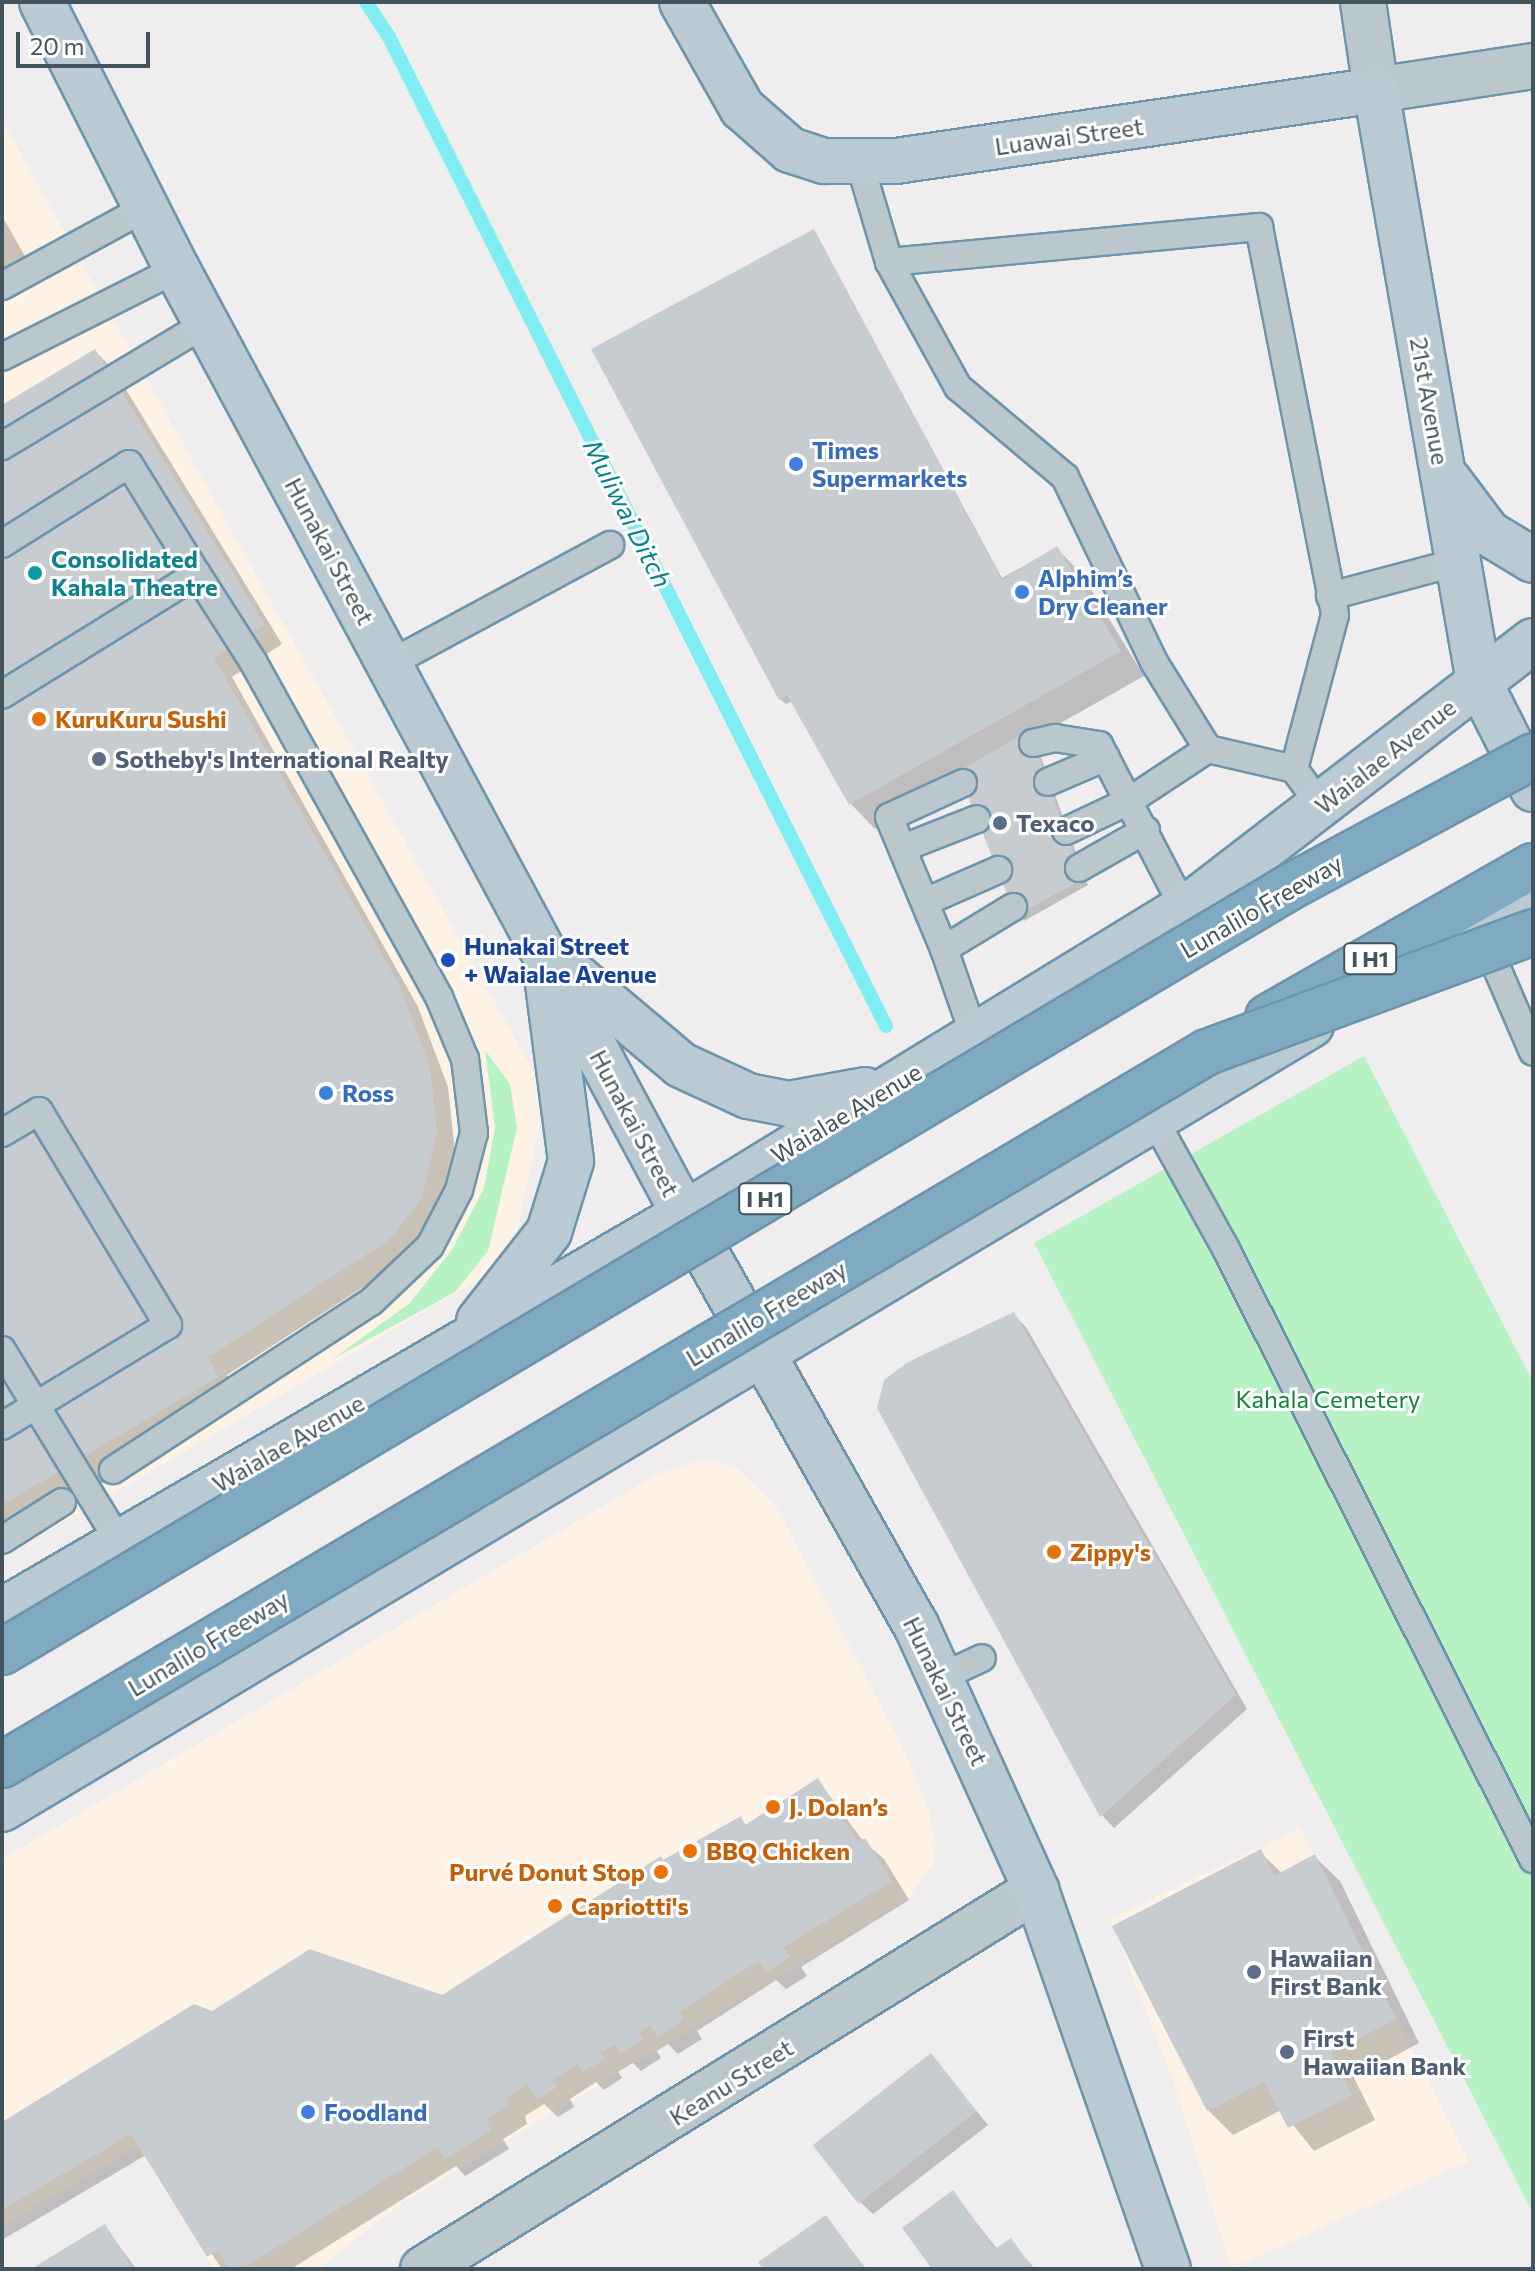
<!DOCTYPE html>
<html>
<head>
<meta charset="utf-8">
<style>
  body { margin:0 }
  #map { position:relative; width:1535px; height:2271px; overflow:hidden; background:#f0edee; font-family:Commissioner,sans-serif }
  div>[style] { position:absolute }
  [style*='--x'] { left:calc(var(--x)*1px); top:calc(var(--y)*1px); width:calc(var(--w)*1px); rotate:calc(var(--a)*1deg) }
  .commercial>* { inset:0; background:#fdf2e4 }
  .green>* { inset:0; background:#b7f2c5 }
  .shadow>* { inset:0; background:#0003 }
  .stream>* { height:14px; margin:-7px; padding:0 7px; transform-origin:7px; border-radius:7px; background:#80edf3 }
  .building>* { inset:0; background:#c7ccd1; transform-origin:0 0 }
  .roads { filter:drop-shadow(2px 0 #6c95ad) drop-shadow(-2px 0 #6c95ad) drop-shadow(0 2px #6c95ad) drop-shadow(0 -2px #6c95ad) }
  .lane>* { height:26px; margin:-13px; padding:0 13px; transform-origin:13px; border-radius:13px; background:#bac8ce }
  .street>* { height:44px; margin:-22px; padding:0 22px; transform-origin:22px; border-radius:22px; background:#bac8ce }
  .secondary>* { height:44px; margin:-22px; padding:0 22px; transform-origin:22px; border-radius:22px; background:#b9cad3 }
  .highway>* { height:44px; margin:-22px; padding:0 22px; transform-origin:22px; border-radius:22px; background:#80aac1 }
  .bridges { filter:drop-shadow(2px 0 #6c95ad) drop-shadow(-2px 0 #6c95ad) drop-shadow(0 2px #6c95ad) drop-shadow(0 -2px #6c95ad) }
  .highway-bridge>* { height:44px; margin:-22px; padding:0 22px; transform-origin:22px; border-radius:22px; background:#80aac1 }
  .dots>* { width:22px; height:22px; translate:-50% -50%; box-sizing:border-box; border:4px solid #fff; border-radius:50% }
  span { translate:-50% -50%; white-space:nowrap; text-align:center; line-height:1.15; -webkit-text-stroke:6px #fff; paint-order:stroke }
  .shield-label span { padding:2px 6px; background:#fff; border:2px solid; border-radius:6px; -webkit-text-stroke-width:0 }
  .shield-label { font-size:22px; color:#44545c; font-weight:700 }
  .street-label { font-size:24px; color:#44545c }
  .shop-label { font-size:24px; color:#366cbe; font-weight:700 }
  .left { translate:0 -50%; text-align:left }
  .culture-label { font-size:24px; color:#0d838f; font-weight:700 }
  .food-label { font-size:24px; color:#c56008; font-weight:700 }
  .right { translate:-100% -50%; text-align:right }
  .service-label { font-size:24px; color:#4e5e75; font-weight:700 }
  .transit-label { font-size:24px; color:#164399; font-weight:700 }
  .park-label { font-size:24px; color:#0f8438 }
  .water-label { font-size:26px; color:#04838a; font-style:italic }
  .frame { position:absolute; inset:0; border:4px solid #44545c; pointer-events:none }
  .scale { position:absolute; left:16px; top:32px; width:134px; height:36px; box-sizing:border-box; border:4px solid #44545c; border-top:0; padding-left:10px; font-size:24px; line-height:28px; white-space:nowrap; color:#44545c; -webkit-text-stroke:6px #fff; paint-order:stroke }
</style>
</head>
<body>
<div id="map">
  <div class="commercial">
    <i style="clip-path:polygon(2px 120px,546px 1094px,511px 1261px,2px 1558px)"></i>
    <i style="clip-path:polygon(704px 1458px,738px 1469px,776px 1506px,900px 1742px,929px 1810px,936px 1848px,932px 1865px,906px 1901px,400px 2204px,318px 2269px,214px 2269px,137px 2147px,2px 2226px,2px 1859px,654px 1476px)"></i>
    <i style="clip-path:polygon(1300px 1828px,1469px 2161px,1231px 2269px,1173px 2080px,1110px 1919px)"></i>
  </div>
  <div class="green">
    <i style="clip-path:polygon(485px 1050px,510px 1084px,517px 1128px,488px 1251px,455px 1292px,331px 1360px,410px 1303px,453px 1248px,484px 1188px,495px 1127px)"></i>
    <i style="clip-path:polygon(1364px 1056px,1533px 1382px,1533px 2213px,1034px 1243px)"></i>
  </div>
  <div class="shadow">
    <i style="clip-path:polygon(2px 216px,28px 261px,2px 295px)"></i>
    <i style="clip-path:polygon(814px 231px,1002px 578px,1056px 548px,1081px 573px,1144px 676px,1034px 738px,1088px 885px,1024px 921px,963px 779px,875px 829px,851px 804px,793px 701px,786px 704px,780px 699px)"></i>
    <i style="clip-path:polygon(95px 351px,114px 370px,282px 644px,232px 677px,418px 1007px,448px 1087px,455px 1152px,441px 1217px,407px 1259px,227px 1375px,241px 1402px,2px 1542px,2px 408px)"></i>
    <i style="clip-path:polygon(1013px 1314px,1026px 1327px,1247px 1709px,1114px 1828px,1102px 1815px,879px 1408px)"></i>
    <i style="clip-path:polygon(818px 1780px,863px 1841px,884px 1859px,909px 1900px,801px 1967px,807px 1976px,786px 1989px,776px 1980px,697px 2031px,702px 2039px,678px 2054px,668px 2044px,657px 2051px,661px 2058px,641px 2071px,633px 2063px,618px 2072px,622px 2078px,604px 2090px,596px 2082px,570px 2099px,574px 2107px,558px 2117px,544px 2104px,525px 2116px,527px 2124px,503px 2139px,509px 2149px,465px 2176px,456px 2166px,291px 2269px,222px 2269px,146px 2155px,2px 2240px,2px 2123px,212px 2013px,443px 1997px,664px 1862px,740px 1818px,747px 1826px)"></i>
    <i style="clip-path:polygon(1260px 1852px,1283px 1874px,1315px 1857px,1340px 1881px,1419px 2043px,1354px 2078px,1375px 2120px,1314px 2151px,1281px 2110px,1233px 2135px,1208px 2110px)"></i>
    <i style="clip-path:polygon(931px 2055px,988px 2125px,873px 2214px,860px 2202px)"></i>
    <i style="clip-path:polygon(953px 2193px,998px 2250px,1010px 2240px,1035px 2269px,934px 2269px)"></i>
    <i style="clip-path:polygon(826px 2217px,866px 2269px,766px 2269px)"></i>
    <i style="clip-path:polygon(105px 2226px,136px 2269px,35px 2269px)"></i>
  </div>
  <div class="stream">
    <i style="--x:366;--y:2;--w:42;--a:56.7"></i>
    <i style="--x:389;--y:37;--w:1107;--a:63.32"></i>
  </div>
  <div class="building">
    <i style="clip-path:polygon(814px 229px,1002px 580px,1057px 546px,1121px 651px,849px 805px,787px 695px,779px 700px,591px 349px)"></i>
    <i style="clip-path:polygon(95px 349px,265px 625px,214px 658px,400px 986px,430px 1067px,437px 1132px,422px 1198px,389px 1240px,208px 1357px,218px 1377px,2px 1505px,2px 405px)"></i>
    <i style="clip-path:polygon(1029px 730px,1083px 879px,1016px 916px,958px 772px)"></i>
    <i style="clip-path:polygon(1014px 1312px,1236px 1695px,1100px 1817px,877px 1408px,884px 1380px,908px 1362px)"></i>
    <i style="clip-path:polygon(818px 1778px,858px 1842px,865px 1838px,892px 1881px,784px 1947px,790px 1957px,766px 1972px,758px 1961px,680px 2012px,684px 2019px,658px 2037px,650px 2025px,640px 2032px,644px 2039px,620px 2053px,615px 2044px,601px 2053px,605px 2059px,583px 2072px,577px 2064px,552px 2080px,557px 2087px,538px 2100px,527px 2084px,507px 2097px,509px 2105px,486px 2120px,491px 2130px,445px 2159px,438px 2147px,242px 2269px,229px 2269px,218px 2250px,207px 2257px,131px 2134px,2px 2210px,2px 2122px,194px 2004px,212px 2011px,310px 1949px,442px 1995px,661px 1856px,663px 1860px,741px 1816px,745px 1825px)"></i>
    <i style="clip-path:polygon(1261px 1849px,1274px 1876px,1315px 1854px,1396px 2019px,1331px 2053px,1352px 2095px,1288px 2128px,1264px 2082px,1207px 2111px,1112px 1926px)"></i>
    <i style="left:931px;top:2053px;width:74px;height:150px;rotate:52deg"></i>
    <i style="clip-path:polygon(953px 2190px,995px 2249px,1011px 2238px,1033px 2269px,932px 2269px,902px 2228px)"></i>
    <i style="clip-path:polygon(826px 2215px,865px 2269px,763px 2269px,758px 2262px)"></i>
    <i style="clip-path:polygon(105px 2224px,133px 2269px,31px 2269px)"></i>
  </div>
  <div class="roads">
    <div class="lane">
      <i style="--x:860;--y:164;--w:102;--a:73.5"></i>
      <i style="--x:889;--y:262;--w:143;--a:61.1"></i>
      <i style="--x:958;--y:387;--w:140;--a:40.1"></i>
      <i style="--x:1065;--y:477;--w:205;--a:64.3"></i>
      <i style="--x:1154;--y:662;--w:102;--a:58.2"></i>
      <i style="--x:1208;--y:749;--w:88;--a:13.1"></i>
      <i style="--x:1294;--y:769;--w:46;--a:53.9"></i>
      <i style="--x:889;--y:262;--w:372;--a:-5.4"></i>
      <i style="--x:1259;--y:227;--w:395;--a:78.9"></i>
      <i style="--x:1335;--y:615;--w:159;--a:104.9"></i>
      <i style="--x:2;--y:286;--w:163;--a:-28.6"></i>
      <i style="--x:2;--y:357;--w:196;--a:-26.7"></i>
      <i style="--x:2;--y:446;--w:239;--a:-31"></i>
      <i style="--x:2;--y:544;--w:150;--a:-32.2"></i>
      <i style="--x:129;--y:464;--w:129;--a:58.3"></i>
      <i style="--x:197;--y:574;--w:229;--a:148.2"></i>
      <i style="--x:1330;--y:596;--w:132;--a:-14.9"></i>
      <i style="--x:391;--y:663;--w:249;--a:-28.3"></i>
      <i style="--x:1033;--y:743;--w:23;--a:-13"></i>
      <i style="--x:1055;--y:738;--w:45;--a:9"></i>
      <i style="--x:1099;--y:745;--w:184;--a:62.5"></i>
      <i style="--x:1048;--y:782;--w:63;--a:-23.3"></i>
      <i style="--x:963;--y:783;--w:81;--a:155.3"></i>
      <i style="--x:889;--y:817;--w:143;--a:67.4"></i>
      <i style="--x:944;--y:949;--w:81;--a:-31.3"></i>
      <i style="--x:1066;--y:831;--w:70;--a:-25.5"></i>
      <i style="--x:1129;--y:801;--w:95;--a:-33.4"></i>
      <i style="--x:903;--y:848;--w:79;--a:-21.4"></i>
      <i style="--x:1079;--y:868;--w:77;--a:-29.6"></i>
      <i style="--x:925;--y:902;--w:80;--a:-23.7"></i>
      <i style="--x:1483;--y:936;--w:126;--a:66.7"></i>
      <i style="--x:944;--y:949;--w:91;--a:70.8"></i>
      <i style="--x:1154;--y:1119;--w:149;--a:61"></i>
      <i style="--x:1226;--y:1249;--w:683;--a:63.28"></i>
      <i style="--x:2;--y:1133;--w:43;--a:-30.7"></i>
      <i style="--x:39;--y:1111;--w:250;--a:58.9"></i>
      <i style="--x:168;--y:1325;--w:194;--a:148.7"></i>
      <i style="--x:2;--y:1350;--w:225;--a:58.6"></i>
      <i style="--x:113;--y:1470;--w:308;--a:-33.1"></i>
      <i style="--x:371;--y:1302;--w:81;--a:-43.5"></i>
      <i style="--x:430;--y:1246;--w:63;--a:-62.6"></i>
      <i style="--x:459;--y:1190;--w:59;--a:-75.3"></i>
      <i style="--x:474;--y:1133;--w:75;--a:-96.9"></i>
      <i style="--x:465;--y:1059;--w:67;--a:-112.8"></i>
      <i style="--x:439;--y:997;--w:382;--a:-119"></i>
      <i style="--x:254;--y:663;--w:106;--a:-122.6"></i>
      <i style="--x:2;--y:1540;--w:71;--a:-32.3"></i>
      <i style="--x:939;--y:1678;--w:47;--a:-24.9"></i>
    </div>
    <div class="street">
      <i style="--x:1363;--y:2;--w:89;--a:81.6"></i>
      <i style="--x:1376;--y:90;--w:159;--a:-8.7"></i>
      <i style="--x:423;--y:2269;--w:721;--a:-31.73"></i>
    </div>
    <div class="secondary">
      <i style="--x:42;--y:2;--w:299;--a:63.2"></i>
      <i style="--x:177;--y:269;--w:1072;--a:61.79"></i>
      <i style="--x:684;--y:1214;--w:472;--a:60.6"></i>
      <i style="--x:916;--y:1625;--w:291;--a:65.6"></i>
      <i style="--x:1036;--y:1890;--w:401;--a:70.8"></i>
      <i style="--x:682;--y:2;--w:122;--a:60.5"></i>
      <i style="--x:742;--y:108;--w:64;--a:41.2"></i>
      <i style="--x:790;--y:150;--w:36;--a:18"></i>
      <i style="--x:824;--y:161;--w:72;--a:0"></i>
      <i style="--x:896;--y:161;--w:485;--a:-8.4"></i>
      <i style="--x:1376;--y:90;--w:601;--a:80.13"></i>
      <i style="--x:1479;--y:682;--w:120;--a:63.2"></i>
      <i style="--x:1449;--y:481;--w:65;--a:53.1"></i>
      <i style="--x:1488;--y:533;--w:52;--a:31"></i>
      <i style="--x:560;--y:963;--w:158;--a:40.1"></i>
      <i style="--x:681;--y:1065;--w:74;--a:24.8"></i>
      <i style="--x:748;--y:1096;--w:42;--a:11"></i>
      <i style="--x:789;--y:1104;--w:77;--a:-10.4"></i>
      <i style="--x:1411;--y:965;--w:142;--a:-30.9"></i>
      <i style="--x:479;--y:1321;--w:113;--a:-51.8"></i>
      <i style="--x:549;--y:1232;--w:74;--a:-72.8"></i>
      <i style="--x:571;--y:1161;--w:188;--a:-97.4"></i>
      <i style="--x:2;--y:1611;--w:789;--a:-30.2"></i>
      <i style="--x:684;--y:1214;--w:603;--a:-31.5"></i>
      <i style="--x:1198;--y:899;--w:423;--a:-37.6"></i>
      <i style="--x:2;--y:1809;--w:1526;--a:-30.92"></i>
    </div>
    <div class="highway">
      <i style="--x:1268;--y:1017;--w:305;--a:-29.7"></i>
    </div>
  </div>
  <div class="bridges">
    <div class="highway-bridge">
      <i style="--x:2;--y:1652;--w:1496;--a:-30.71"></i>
      <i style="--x:1288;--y:888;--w:278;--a:-28.3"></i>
      <i style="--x:2;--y:1765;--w:1400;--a:-30.61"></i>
      <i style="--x:1207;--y:1052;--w:347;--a:-20.2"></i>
    </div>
  </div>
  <div class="dots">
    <i style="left:796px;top:464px;background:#3f7fe0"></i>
    <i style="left:35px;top:573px;background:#0f9aa8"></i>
    <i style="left:1022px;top:592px;background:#3f7fe0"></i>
    <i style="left:39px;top:719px;background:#e8710a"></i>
    <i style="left:99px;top:759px;background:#5c6f8a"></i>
    <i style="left:1000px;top:823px;background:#5c6f8a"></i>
    <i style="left:448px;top:960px;background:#1a4fb4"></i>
    <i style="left:326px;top:1093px;background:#3f7fe0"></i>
    <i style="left:1054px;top:1552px;background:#e8710a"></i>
    <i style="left:773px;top:1807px;background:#e8710a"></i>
    <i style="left:690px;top:1851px;background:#e8710a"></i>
    <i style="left:661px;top:1872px;background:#e8710a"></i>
    <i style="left:555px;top:1906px;background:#e8710a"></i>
    <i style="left:1254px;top:1972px;background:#5c6f8a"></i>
    <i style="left:1287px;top:2052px;background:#5c6f8a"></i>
    <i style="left:308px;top:2112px;background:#3f7fe0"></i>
  </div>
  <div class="shield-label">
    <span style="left:1370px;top:959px">I H1</span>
    <span style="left:765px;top:1199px">I H1</span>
  </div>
  <div class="street-label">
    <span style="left:1069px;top:136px;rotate:-8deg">Luawai Street</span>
    <span style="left:1430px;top:401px;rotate:80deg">21st Avenue</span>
    <span style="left:330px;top:551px;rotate:62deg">Hunakai Street</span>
    <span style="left:1385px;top:756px;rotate:-38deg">Waialae Avenue</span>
    <span style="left:1261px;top:906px;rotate:-30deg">Lunalilo Freeway</span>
    <span style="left:846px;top:1113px;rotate:-31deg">Waialae Avenue</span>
    <span style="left:635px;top:1123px;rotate:62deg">Hunakai Street</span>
    <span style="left:766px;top:1313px;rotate:-31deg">Lunalilo Freeway</span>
    <span style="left:288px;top:1443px;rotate:-30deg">Waialae Avenue</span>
    <span style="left:208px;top:1643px;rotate:-31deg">Lunalilo Freeway</span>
    <span style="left:946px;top:1691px;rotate:64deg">Hunakai Street</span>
    <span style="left:731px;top:2082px;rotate:-32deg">Keanu Street</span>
  </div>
  <div class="shop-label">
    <span class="left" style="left:812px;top:464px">Times<br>Supermarkets</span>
    <span class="left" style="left:1038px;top:592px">Alphim’s<br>Dry Cleaner</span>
    <span class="left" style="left:342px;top:1093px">Ross</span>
    <span class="left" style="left:324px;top:2112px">Foodland</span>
  </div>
  <div class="culture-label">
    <span class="left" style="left:51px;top:573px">Consolidated<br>Kahala Theatre</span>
  </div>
  <div class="food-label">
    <span class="left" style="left:55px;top:719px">KuruKuru Sushi</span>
    <span class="left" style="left:1070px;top:1552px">Zippy's</span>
    <span class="left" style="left:789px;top:1807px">J. Dolan’s</span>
    <span class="left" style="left:706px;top:1851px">BBQ Chicken</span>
    <span class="right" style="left:645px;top:1872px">Purvé Donut Stop</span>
    <span class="left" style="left:571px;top:1906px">Capriotti's</span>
  </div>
  <div class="service-label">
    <span class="left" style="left:115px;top:759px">Sotheby's International Realty</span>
    <span class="left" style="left:1016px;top:823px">Texaco</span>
    <span class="left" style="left:1270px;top:1972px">Hawaiian<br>First Bank</span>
    <span class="left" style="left:1303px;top:2052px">First<br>Hawaiian Bank</span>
  </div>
  <div class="transit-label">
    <span class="left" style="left:464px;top:960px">Hunakai Street<br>+ Waialae Avenue</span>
  </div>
  <div class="park-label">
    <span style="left:1328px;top:1399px">Kahala Cemetery</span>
  </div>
  <div class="water-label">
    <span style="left:628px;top:513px;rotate:63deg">Muliwai Ditch</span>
  </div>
  <div class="frame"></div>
  <div class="scale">20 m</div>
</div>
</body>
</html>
